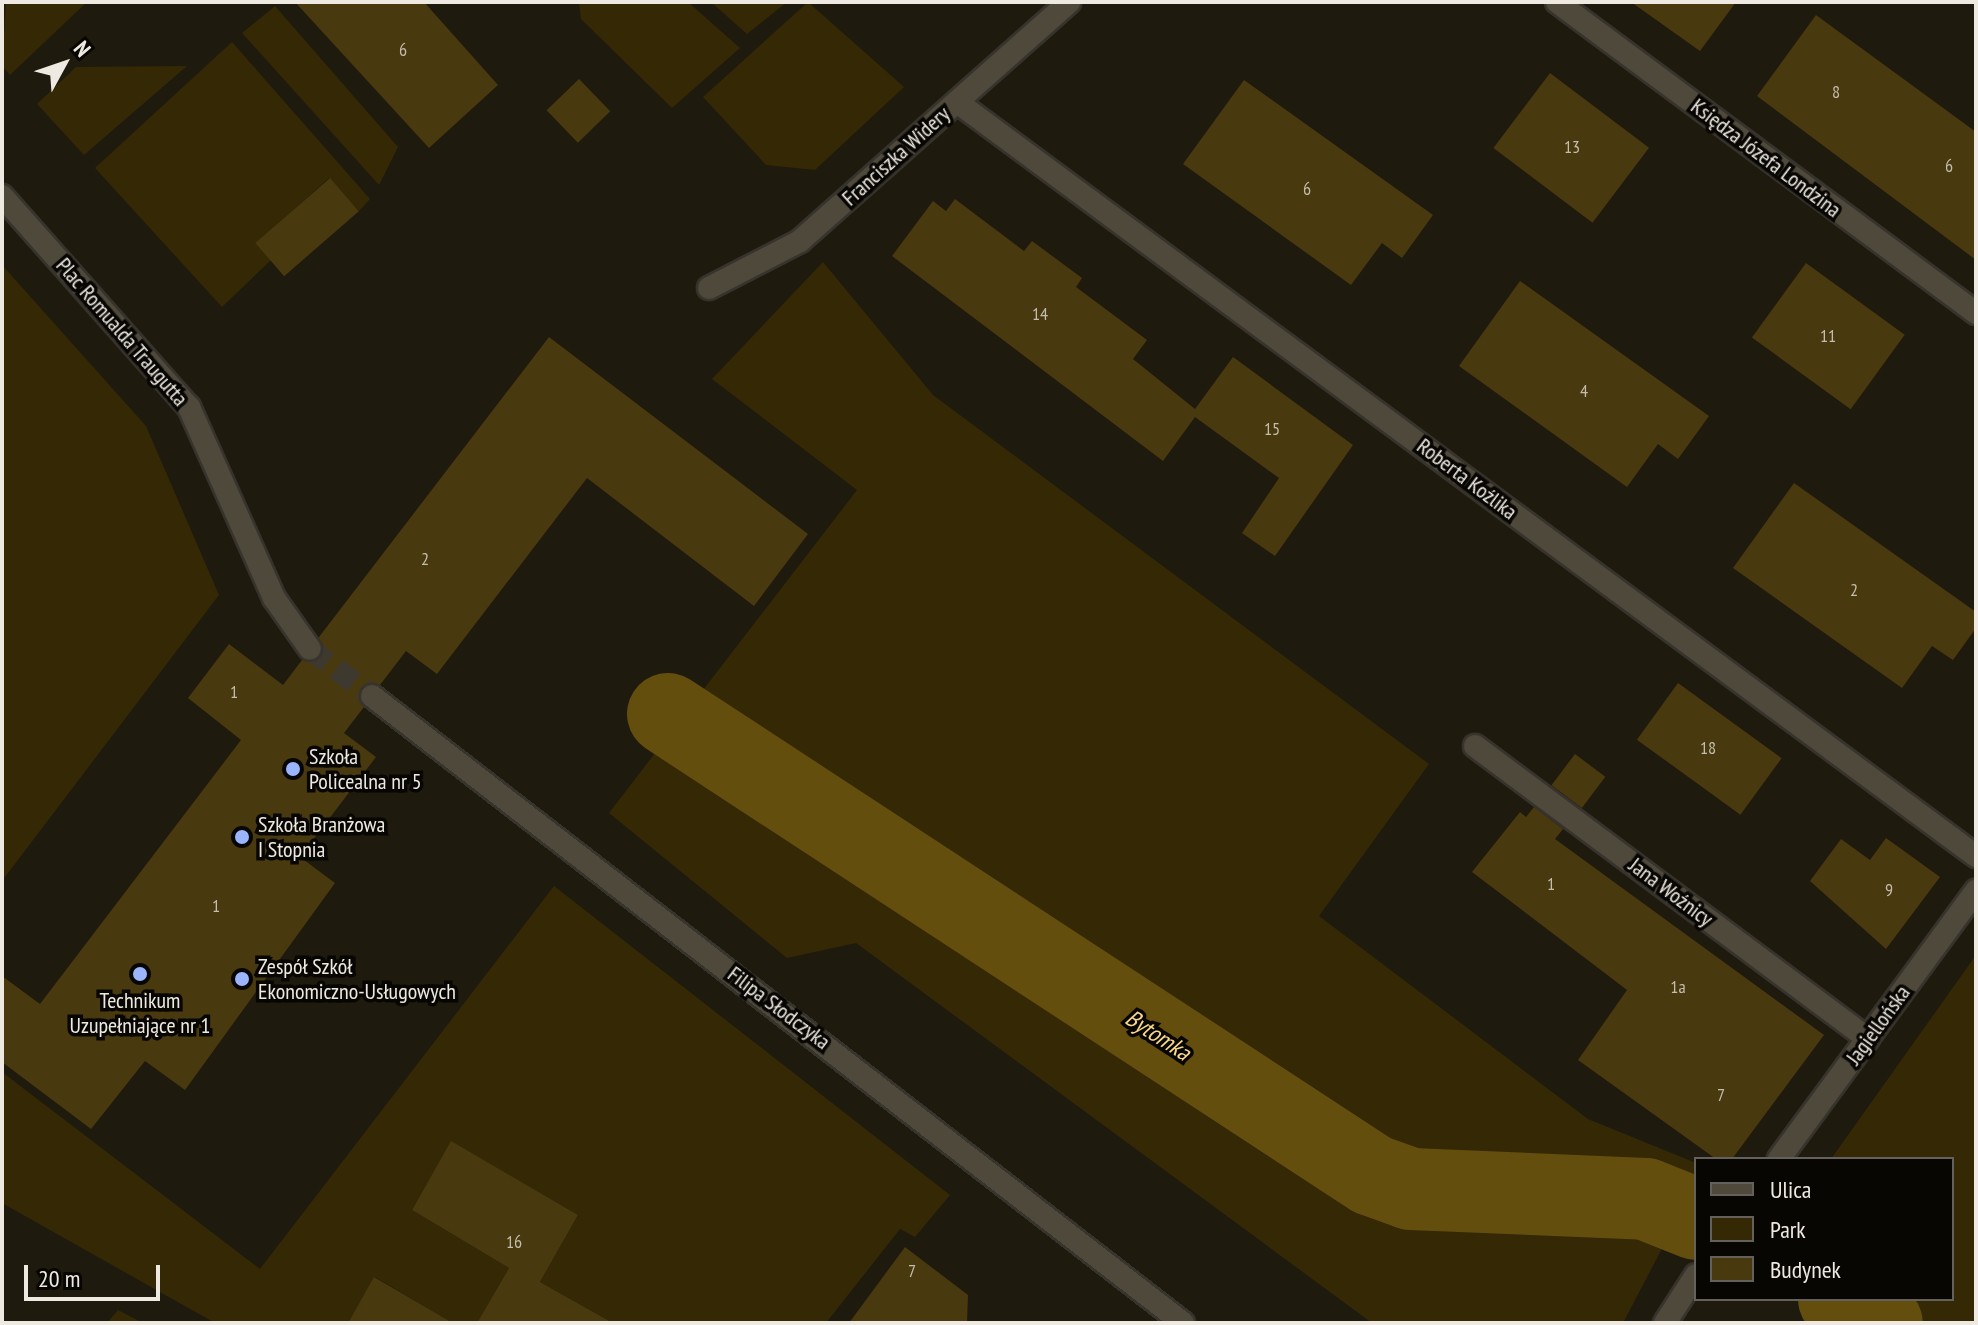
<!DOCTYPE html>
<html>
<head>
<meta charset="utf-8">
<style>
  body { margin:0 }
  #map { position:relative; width:1978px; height:1325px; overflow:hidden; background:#1f1a0e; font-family:"PT Sans Narrow",sans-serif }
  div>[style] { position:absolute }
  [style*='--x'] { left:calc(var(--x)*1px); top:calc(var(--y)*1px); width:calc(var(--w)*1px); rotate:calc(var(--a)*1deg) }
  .green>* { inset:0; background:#352805 }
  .river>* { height:82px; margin:-41px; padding:0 41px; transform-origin:41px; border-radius:41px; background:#644e0e }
  .building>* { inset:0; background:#49390f; transform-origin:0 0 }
  .minor-tunnel>* { height:22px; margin-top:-11px; transform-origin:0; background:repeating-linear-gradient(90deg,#3e392e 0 22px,transparent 0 33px) }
  .roads { filter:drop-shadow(2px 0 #37332d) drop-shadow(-2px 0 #37332d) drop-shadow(0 2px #37332d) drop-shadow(0 -2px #37332d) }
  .minor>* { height:22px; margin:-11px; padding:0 11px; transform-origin:11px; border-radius:11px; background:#4e493b }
  .dots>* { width:22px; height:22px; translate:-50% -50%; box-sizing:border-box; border:4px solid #080603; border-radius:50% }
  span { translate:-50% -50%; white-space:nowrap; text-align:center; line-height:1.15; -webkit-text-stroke:7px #080603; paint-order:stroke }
  .number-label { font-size:18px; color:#c5bead }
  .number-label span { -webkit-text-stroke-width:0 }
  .street-label { font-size:22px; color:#eeeae2 }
  .poi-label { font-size:22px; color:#eeeae2 }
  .left { translate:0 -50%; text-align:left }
  .water-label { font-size:24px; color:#f9d887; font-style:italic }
  .frame { position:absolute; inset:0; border:4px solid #eeeae2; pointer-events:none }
  .legend { position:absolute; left:1694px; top:1157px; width:260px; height:144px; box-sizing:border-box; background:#080603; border:2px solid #64615c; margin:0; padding:10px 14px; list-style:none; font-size:24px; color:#eeeae2 }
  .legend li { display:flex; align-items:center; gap:16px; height:40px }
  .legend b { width:40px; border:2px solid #64615c }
  .north { position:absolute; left:24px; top:24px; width:80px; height:80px; -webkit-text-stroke:6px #080603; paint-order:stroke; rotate:50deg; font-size:22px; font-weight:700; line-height:32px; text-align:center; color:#eeeae2 }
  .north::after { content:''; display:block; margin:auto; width:28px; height:36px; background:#eeeae2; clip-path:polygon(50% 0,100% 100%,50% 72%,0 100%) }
  .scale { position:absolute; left:24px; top:1265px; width:136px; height:36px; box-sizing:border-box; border:4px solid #eeeae2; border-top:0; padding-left:10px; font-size:24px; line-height:28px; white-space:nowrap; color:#eeeae2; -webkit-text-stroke:6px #080603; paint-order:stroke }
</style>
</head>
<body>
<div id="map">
  <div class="green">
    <i style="clip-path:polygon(6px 2px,87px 2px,10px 75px,2px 66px)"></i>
    <i style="clip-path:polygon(579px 2px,688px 2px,740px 48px,672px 108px,581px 19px)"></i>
    <i style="clip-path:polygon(711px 2px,787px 2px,747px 34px)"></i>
    <i style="clip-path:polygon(808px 2px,904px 87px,815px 170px,766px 165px,703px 97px)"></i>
    <i style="clip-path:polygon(275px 6px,398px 147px,379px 185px,242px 33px)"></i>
    <i style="clip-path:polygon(232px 42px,370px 199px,359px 211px,329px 178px,256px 243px,271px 260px,222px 307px,95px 168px)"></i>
    <i style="clip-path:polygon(187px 66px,84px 155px,37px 104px,76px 67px)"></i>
    <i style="clip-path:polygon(823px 262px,933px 395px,1429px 764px,1319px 916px,1588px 1119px,1696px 1163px,1694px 1188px,1525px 1165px,1408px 1163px,1120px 980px,700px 694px,857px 490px,712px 379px)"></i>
    <i style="clip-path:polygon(2px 265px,146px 426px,219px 595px,2px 881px)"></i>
    <i style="clip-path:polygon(659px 748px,713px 768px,1329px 1183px,1447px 1213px,1659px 1229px,1668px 1237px,1623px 1323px,1372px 1323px,856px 943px,787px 958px,609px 813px)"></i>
    <i style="clip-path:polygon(554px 886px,950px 1195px,915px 1237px,900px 1229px,826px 1323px,613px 1323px,540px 1282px,578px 1215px,451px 1142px,412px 1210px,509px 1268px,477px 1323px,453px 1323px,375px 1277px,348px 1323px,215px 1323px,2px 1203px,2px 1072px,260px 1269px)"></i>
    <i style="clip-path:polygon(1976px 955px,1976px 1323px,1918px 1323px,1879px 1299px,1952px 1299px,1952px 1159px,1831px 1159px)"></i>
    <i style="clip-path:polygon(118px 1310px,143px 1323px,107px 1323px)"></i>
  </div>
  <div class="river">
    <i style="--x:668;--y:714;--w:842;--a:33.22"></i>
    <i style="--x:1372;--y:1175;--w:41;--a:19.7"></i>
    <i style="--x:1411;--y:1189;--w:235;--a:2.4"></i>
    <i style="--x:1646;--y:1199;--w:54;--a:21.8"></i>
    <i style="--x:1839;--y:1299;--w:49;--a:29.2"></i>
  </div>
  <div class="building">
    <i style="clip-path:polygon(295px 2px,424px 2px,498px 85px,429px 148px)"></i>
    <i style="clip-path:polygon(1631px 2px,1736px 2px,1700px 51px)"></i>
    <i style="clip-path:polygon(1816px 15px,1976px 132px,1976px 260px,1757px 96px)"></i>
    <i style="left:1550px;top:73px;width:124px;height:94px;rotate:37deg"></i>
    <i style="left:579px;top:79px;width:45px;height:45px;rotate:46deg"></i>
    <i style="clip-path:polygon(1244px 80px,1433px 215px,1402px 258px,1382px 243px,1351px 285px,1183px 164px)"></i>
    <i style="left:330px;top:178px;width:44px;height:99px;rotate:49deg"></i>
    <i style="clip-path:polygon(955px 199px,1024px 251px,1032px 241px,1082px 278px,1076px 287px,1147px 340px,1133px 359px,1195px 409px,1233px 357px,1353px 445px,1275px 556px,1242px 533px,1279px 478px,1195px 417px,1163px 461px,892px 256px,933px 201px,946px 211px)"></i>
    <i style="left:1806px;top:263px;width:122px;height:92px;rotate:36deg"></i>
    <i style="clip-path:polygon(1520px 281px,1709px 416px,1678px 459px,1658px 444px,1627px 487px,1459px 366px)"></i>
    <i style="clip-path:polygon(549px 337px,808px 534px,754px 606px,587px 478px,437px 674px,406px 651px,380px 685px,361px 687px,364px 707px,344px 733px,376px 757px,300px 857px,335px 883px,185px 1090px,145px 1061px,91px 1129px,2px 1062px,2px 976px,40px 1004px,241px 740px,188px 698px,229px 644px,283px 685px,302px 660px,319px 660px,319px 637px)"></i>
    <i style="clip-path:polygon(1794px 483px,1976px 612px,1976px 628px,1953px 660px,1932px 646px,1902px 688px,1733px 568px)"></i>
    <i style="left:1678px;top:683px;width:128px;height:70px;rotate:36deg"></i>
    <i style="left:1575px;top:754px;width:38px;height:39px;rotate:37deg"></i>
    <i style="clip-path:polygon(1534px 807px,1563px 829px,1555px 839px,1824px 1035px,1732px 1159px,1716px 1159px,1578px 1060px,1627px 990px,1472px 872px,1520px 812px,1526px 817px)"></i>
    <i style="clip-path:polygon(1886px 838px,1940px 877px,1886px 949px,1810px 881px,1841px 839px,1870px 860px)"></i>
    <i style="clip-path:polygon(451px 1141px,578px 1215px,540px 1282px,613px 1323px,477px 1323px,509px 1268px,412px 1210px)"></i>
    <i style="clip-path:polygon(905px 1247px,968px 1295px,967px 1323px,849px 1323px)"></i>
    <i style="clip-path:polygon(374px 1277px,453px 1323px,348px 1323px)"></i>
  </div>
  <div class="minor-tunnel">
    <i style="--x:310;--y:649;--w:78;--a:37.2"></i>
  </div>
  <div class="roads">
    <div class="minor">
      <i style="--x:1557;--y:2;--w:522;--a:36.58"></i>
      <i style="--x:957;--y:102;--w:1268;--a:36.5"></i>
      <i style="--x:2;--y:196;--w:282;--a:48.5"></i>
      <i style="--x:189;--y:407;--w:209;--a:66"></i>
      <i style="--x:274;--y:598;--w:62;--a:54.8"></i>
      <i style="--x:709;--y:288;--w:102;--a:-27.3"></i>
      <i style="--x:800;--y:241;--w:360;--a:-41.6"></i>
      <i style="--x:372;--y:696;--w:1025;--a:37.71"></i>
      <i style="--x:1475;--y:746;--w:490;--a:36.7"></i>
      <i style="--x:1779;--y:1159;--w:333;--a:-53.7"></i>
      <i style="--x:1665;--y:1323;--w:57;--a:-57.1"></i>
    </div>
  </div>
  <div class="dots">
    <i style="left:293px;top:769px;background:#9ab5fd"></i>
    <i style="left:242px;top:837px;background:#9ab5fd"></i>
    <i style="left:140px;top:974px;background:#9ab5fd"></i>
    <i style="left:242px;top:979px;background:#9ab5fd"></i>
  </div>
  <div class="number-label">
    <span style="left:403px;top:50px">6</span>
    <span style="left:1836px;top:92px">8</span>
    <span style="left:1572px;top:147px">13</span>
    <span style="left:1949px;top:166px">6</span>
    <span style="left:1307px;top:189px">6</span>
    <span style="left:1040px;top:314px">14</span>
    <span style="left:1828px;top:336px">11</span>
    <span style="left:1584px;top:391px">4</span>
    <span style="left:1272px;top:429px">15</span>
    <span style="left:425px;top:559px">2</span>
    <span style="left:1854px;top:590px">2</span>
    <span style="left:234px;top:692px">1</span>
    <span style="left:1708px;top:748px">18</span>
    <span style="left:1551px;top:884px">1</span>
    <span style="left:1889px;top:890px">9</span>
    <span style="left:216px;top:906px">1</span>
    <span style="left:1678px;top:987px">1a</span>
    <span style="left:1721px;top:1095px">7</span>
    <span style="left:514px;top:1242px">16</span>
    <span style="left:912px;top:1271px">7</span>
  </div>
  <div class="street-label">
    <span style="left:896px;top:156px;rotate:-42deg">Franciszka Widery</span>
    <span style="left:1766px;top:158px;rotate:37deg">Księdza Józefa Londzina</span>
    <span style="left:122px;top:332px;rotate:49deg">Plac Romualda Traugutta</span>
    <span style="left:1467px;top:479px;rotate:37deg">Roberta Koźlika</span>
    <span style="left:1671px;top:892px;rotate:37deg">Jana Woźnicy</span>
    <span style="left:779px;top:1008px;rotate:37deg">Filipa Słodczyka</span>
    <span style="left:1878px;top:1025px;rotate:-54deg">Jagiellońska</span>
  </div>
  <div class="poi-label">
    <span class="left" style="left:309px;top:769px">Szkoła<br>Policealna nr 5</span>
    <span class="left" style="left:258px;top:837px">Szkoła Branżowa<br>I Stopnia</span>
    <span class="left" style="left:258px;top:979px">Zespół Szkół<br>Ekonomiczno-Usługowych</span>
    <span style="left:140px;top:1013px">Technikum<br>Uzupełniające nr 1</span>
  </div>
  <div class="water-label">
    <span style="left:1158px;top:1035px;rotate:33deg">Bytomka</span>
  </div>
  <div class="frame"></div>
  <ul class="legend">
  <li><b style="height:10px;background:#4e493b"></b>Ulica</li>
  <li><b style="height:22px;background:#352805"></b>Park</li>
  <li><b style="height:22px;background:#49390f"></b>Budynek</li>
  </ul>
  <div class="north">N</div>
  <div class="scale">20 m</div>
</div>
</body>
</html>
